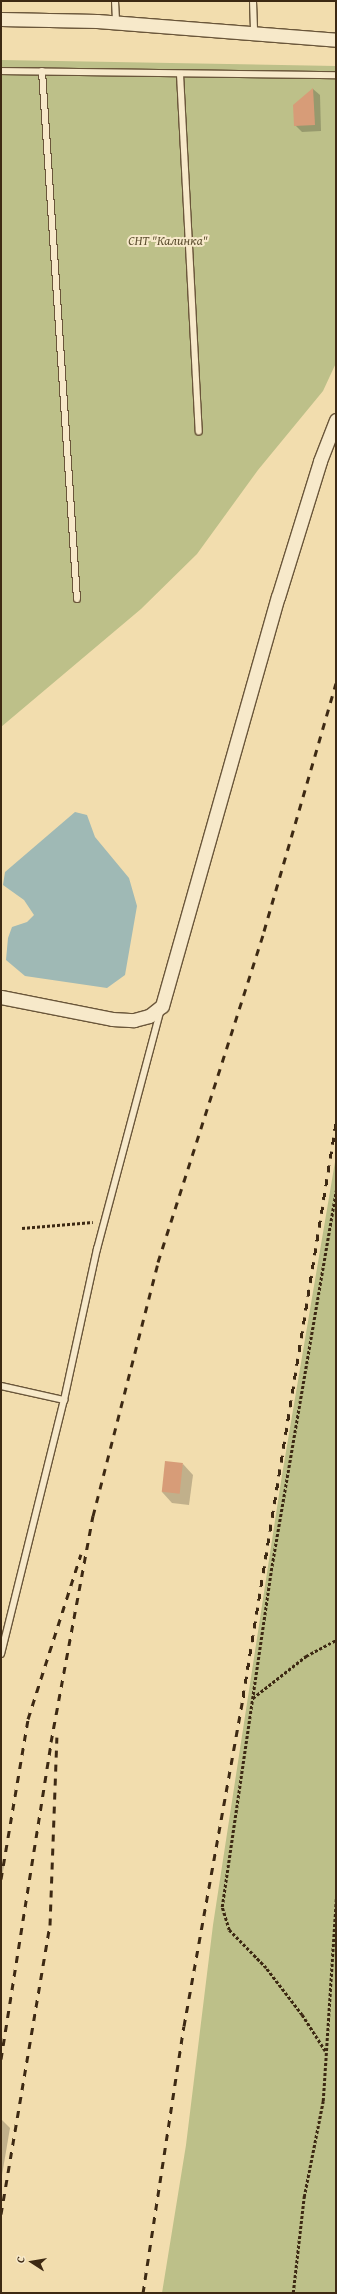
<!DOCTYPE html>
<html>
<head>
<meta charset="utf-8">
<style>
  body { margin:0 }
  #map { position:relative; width:337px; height:2294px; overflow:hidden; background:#f2ddae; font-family:"Gentium Book Plus",serif }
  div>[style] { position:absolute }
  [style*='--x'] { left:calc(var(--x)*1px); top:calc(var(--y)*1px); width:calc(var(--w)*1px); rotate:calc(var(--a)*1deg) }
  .green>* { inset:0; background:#bdc089 }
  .water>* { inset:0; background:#9fb9b5 }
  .shadow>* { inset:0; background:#0003 }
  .building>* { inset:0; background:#d79c78; transform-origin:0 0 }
  .path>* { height:2.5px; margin-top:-1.25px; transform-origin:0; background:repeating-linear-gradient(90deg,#3d2913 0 3px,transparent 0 5px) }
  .roads { filter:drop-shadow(1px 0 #6a563a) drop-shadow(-1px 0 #6a563a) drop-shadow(0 1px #6a563a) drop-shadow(0 -1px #6a563a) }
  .service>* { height:6px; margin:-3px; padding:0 3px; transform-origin:3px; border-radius:3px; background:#f7e9ca }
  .minor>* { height:13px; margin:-6.5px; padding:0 6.5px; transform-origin:6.5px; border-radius:6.5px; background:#f7e9ca }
  .rail>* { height:3px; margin-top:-1.5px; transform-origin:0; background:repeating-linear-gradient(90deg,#3d2913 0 7px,transparent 0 14px) }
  span { translate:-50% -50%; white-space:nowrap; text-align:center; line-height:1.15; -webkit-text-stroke:4px #f7e9ca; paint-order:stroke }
  .park-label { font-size:13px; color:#5d4f30; font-style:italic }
  .frame { position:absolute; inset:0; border:2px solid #3d2913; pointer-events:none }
  .north { position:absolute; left:12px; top:2242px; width:40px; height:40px; -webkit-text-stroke:3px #f7e9ca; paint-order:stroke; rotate:282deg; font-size:11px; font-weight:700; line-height:16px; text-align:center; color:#3d2913 }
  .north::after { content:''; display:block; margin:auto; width:14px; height:18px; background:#3d2913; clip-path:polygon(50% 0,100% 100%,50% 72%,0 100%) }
</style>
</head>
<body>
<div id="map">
  <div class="green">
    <i style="clip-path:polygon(1px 60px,336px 66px,336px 363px,323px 391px,258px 470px,197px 554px,141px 609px,1px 727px)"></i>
    <i style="clip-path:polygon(336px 1156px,336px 2293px,162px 2293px,186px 2145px,213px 1925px,282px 1475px)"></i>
  </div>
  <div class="water">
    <i style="clip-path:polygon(75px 812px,87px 815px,95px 837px,129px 878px,137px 906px,125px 975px,107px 988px,25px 976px,6px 960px,8px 938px,12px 927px,27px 922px,34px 915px,24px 900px,3px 885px,5px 872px)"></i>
  </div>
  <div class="shadow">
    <i style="clip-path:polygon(313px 89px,320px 95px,321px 131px,302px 132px,295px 125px)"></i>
    <i style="clip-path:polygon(183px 1464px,193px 1475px,189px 1505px,172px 1503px,162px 1492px)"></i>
    <i style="clip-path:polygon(1px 1863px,4px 1866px,1px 1882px)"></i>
    <i style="clip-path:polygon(1px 2119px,10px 2128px,2px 2175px,1px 2175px)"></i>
  </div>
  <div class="building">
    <i style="clip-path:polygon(313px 88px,315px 125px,294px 126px,293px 105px)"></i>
    <i style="left:165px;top:1461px;width:18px;height:31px;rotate:6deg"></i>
  </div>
  <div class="path">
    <i style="--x:22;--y:1228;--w:71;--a:-4.8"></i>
    <i style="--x:253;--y:1698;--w:68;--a:-38.4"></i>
    <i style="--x:306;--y:1656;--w:34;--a:-28"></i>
    <i style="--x:325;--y:2051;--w:43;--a:-122.6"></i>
    <i style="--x:302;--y:2015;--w:59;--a:-127.5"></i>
    <i style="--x:266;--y:1968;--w:53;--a:-134.2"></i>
    <i style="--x:229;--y:1930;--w:24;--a:-107"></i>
    <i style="--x:222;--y:1907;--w:340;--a:-81.7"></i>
    <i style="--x:271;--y:1571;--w:386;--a:-80.3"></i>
    <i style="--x:293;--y:2293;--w:97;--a:-83.5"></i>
    <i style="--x:304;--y:2197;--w:98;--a:-78.8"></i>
    <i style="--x:323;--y:2101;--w:203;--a:-86.3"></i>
  </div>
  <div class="roads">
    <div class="service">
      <i style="--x:115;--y:1;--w:21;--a:87"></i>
      <i style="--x:253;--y:1;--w:31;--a:88"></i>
      <i style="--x:1;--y:71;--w:335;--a:0.7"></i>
      <i style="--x:42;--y:71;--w:529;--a:86.21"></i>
      <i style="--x:180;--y:74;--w:358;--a:87"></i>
      <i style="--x:1;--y:1386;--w:65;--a:12.5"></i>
      <i style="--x:1;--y:1654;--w:262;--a:-76.1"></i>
      <i style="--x:64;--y:1400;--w:155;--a:-77.7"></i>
      <i style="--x:97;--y:1249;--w:248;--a:-75.1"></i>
    </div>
    <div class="minor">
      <i style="--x:1;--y:19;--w:96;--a:1.2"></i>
      <i style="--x:97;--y:21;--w:240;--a:4.5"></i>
      <i style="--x:1;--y:997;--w:113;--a:11.2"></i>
      <i style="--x:112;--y:1019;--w:22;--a:3"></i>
      <i style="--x:134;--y:1020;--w:16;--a:-15"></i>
      <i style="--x:149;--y:1016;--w:16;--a:-38"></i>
      <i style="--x:162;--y:1006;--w:425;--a:-74.2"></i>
      <i style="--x:278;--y:597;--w:142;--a:-72.8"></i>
      <i style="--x:320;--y:461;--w:44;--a:-68.7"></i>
    </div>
  </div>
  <div class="rail">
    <i style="--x:1;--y:1879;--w:162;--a:-80.4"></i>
    <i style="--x:28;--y:1719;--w:173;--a:-72.2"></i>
    <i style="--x:1;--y:2059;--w:321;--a:-81"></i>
    <i style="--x:51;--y:1742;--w:230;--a:-79.5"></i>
    <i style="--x:93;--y:1516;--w:262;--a:-75.6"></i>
    <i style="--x:158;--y:1262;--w:348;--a:-72.2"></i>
    <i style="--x:264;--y:931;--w:258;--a:-73.8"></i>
    <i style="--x:1;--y:2214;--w:293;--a:-80.4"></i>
    <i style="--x:50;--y:1925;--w:188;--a:-87.9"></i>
    <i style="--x:143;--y:2293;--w:270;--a:-81.3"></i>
    <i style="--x:184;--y:2026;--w:334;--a:-79.8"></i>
    <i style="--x:243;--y:1697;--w:581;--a:-80.8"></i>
  </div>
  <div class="park-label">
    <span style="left:168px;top:241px">СНТ "Калинка"</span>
  </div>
  <div class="frame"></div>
  <div class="north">С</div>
</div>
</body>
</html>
